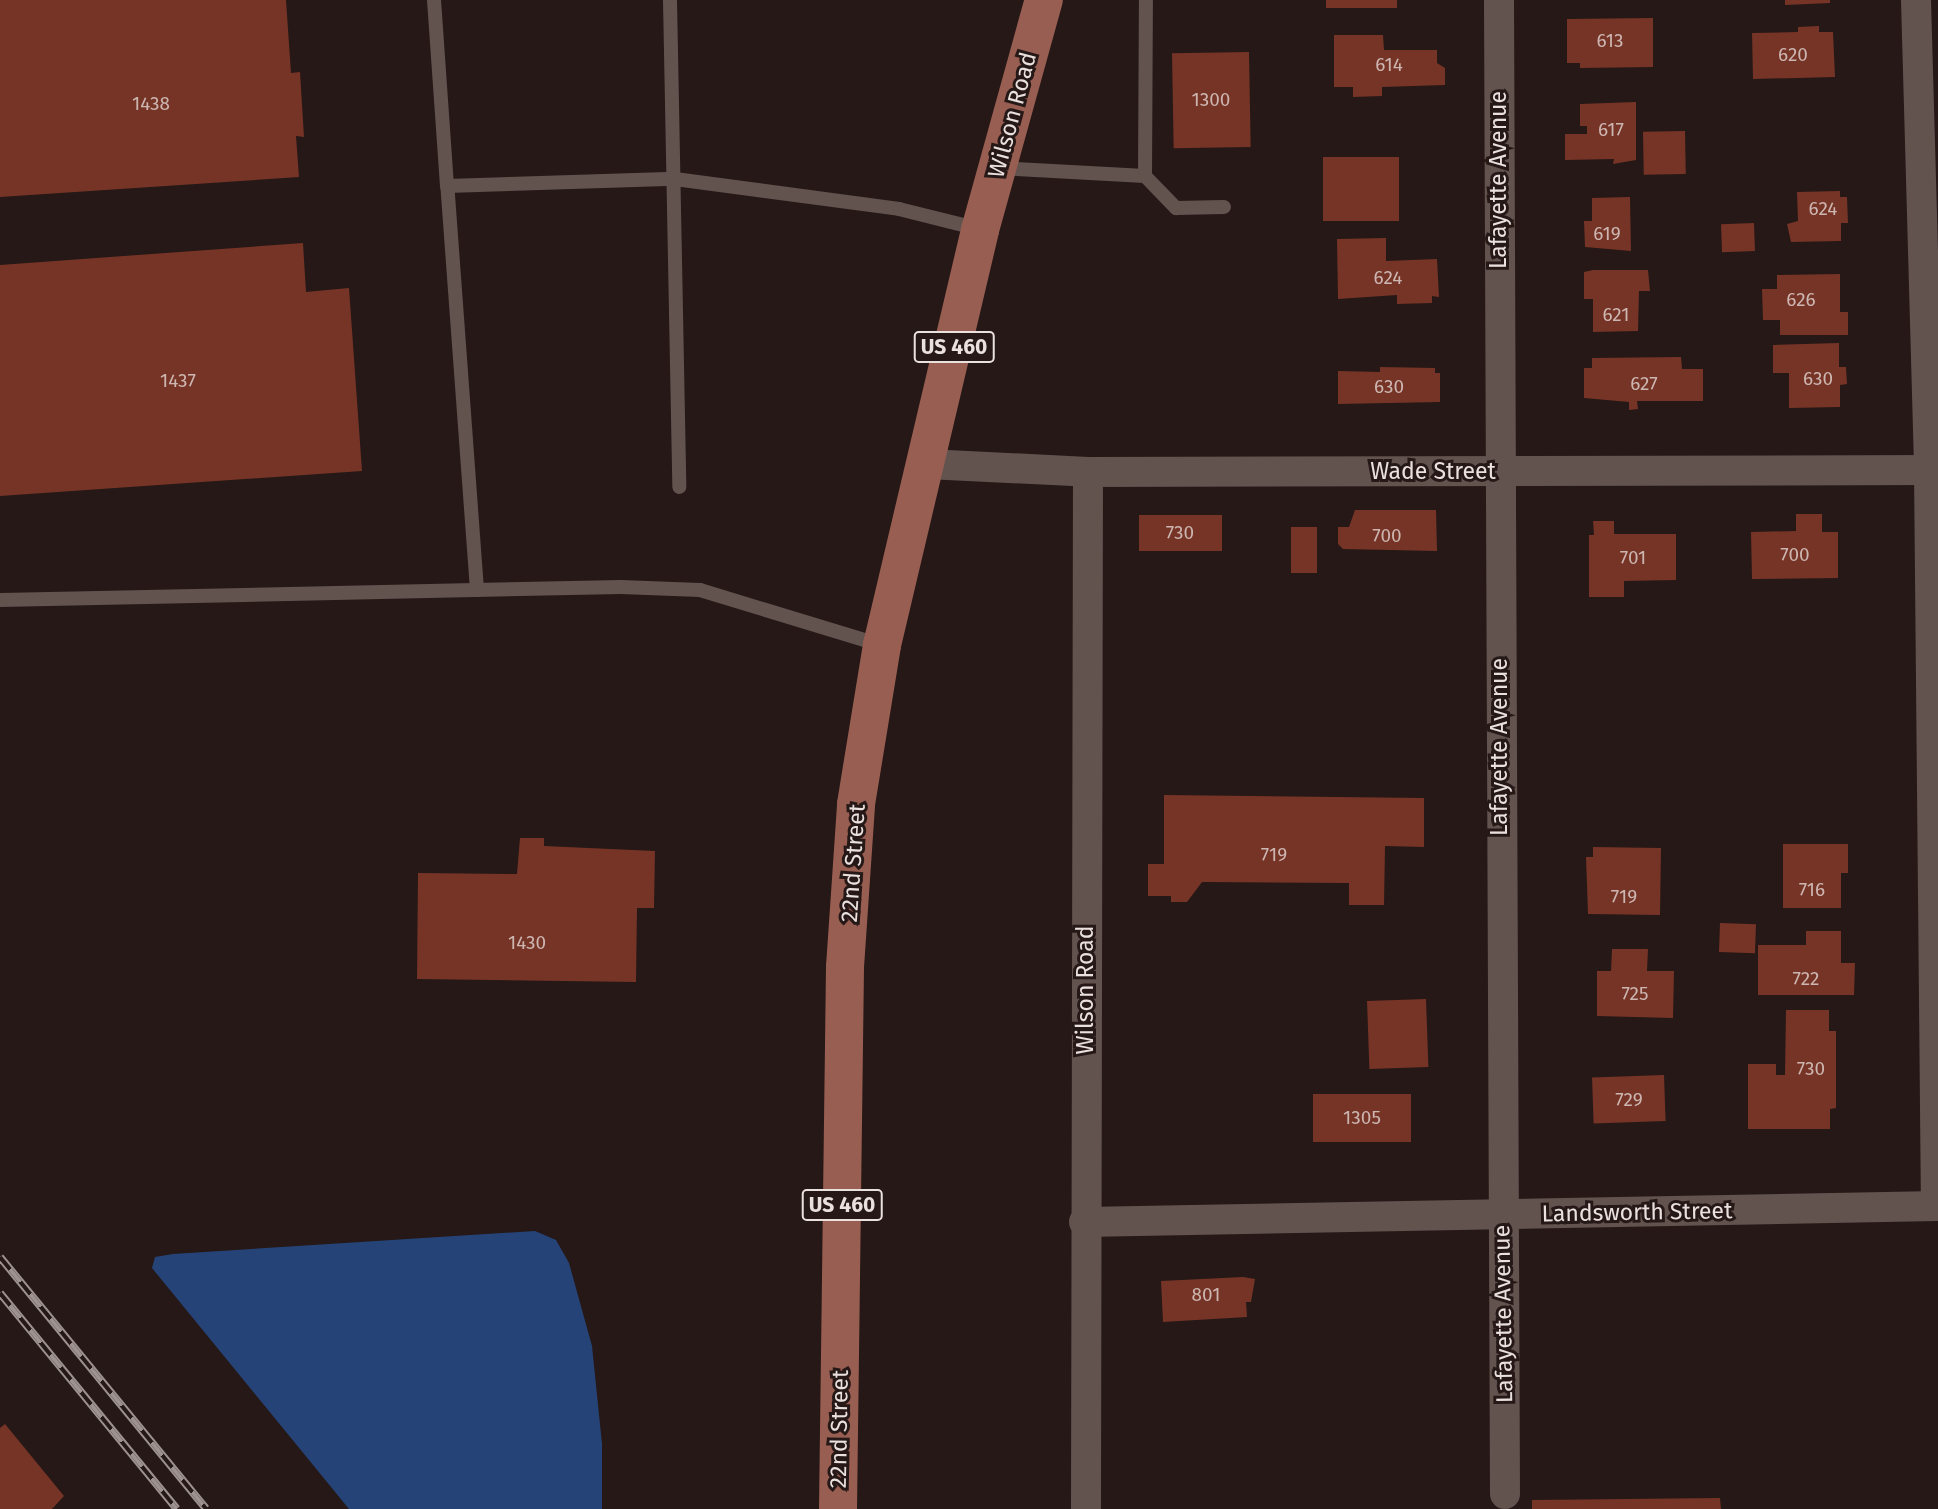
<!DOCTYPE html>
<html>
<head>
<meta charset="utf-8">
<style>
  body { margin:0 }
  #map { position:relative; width:1938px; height:1509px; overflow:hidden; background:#251816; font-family:"Fira Sans",sans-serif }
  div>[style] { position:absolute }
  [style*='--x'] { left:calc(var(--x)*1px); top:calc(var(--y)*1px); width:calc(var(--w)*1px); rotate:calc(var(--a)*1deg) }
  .water>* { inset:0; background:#264378 }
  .building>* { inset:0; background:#763426; transform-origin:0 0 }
  .lane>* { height:14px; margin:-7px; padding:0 7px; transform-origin:7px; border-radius:7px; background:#62534f }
  .street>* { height:30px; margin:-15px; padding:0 15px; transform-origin:15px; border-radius:15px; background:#62534f }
  .primary>* { height:38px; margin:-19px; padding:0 19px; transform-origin:19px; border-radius:19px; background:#995e52 }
  .rail>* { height:8px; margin-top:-4px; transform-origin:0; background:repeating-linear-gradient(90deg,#251816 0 16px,#9d9290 0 32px); box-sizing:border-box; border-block:2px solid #9d9290 }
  span { translate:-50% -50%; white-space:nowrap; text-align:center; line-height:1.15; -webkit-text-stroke:6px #251816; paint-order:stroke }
  .number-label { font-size:19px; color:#cdb6b1 }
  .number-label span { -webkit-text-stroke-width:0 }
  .shield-label span { padding:2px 5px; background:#251816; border:2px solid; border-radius:5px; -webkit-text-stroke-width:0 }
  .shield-label { font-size:21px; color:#eae1df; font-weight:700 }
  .street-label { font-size:23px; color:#eae1df }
</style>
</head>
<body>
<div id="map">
  <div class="water">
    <i style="clip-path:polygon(535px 1231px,556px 1240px,569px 1263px,592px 1346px,602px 1444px,602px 1509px,349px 1509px,152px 1268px,155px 1257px,173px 1254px)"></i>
  </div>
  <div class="building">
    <i style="clip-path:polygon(0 0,286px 0,291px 73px,300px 72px,304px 137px,296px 136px,299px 177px,0 197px)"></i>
    <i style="left:1326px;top:0;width:71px;height:8px"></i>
    <i style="clip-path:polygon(1785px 0,1830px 0,1830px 3px,1785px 5px)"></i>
    <i style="clip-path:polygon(1653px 18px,1653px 67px,1580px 68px,1580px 63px,1567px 63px,1567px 19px)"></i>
    <i style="clip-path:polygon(1819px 26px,1819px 32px,1833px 32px,1835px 77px,1753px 79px,1752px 33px,1798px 32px,1798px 27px)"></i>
    <i style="clip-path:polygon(1334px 35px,1383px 35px,1384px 50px,1437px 50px,1437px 63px,1445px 68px,1445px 85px,1382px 87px,1382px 96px,1353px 97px,1353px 87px,1334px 87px)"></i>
    <i style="left:1249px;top:52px;width:95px;height:77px;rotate:89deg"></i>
    <i style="clip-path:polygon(1636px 102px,1636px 160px,1613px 164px,1614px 159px,1565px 160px,1565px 134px,1587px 134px,1587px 126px,1580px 126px,1580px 104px)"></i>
    <i style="left:1685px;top:131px;width:43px;height:42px;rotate:89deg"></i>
    <i style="left:1399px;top:157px;width:64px;height:76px;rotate:90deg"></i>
    <i style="clip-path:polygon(1840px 191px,1840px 197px,1847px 197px,1848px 223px,1841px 223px,1841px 241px,1791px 242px,1787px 224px,1798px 221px,1797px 192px)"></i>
    <i style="clip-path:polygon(1630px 197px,1631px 251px,1585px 247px,1584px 221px,1592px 221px,1592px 198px)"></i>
    <i style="left:1754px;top:223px;width:28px;height:33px;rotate:88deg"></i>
    <i style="clip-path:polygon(1386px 238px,1386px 261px,1437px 259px,1439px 297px,1432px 296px,1432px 303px,1397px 304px,1397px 295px,1338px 299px,1337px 239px)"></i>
    <i style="clip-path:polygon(303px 243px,306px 292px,349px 288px,362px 471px,0 496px,0 265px)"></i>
    <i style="clip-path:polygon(1593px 270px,1648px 270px,1650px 291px,1639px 291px,1638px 331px,1593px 332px,1593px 299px,1584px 299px,1584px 272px)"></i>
    <i style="clip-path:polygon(1840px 274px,1840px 312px,1848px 312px,1848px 335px,1780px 335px,1780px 320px,1763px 320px,1762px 289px,1777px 289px,1777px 275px)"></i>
    <i style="clip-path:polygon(1839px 343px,1839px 367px,1846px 367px,1847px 384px,1840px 385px,1840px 407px,1789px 408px,1789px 373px,1773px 373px,1773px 345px)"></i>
    <i style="clip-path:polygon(1681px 357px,1682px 369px,1703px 369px,1703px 401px,1637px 401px,1638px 409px,1629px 410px,1629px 402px,1584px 398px,1584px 368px,1592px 368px,1592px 358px)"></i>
    <i style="clip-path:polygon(1380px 367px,1435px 368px,1435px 373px,1440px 373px,1440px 402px,1338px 404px,1338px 371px,1380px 372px)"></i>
    <i style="clip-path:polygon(1355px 510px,1436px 510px,1437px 551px,1343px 549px,1338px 544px,1338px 527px,1349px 527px)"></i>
    <i style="clip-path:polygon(1796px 514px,1822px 514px,1822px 532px,1838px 532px,1838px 578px,1752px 579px,1751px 532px,1796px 531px)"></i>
    <i style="left:1222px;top:515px;width:36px;height:83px;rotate:90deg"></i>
    <i style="clip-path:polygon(1593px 521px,1614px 521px,1614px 534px,1676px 534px,1676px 580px,1624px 581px,1624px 597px,1589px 597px,1589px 535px,1594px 535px)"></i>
    <i style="left:1291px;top:527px;width:26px;height:46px"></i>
    <i style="clip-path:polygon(1164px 795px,1424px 798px,1424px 847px,1385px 846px,1384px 905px,1349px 905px,1349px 883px,1202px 882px,1187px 902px,1171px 902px,1171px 896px,1148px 896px,1148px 864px,1164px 864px)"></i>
    <i style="clip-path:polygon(520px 838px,544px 838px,544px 846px,655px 851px,654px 908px,637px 908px,636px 982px,417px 979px,418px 873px,517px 874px)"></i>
    <i style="clip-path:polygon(1783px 844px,1848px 844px,1848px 873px,1841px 873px,1841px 908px,1783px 908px)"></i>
    <i style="clip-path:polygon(1593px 847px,1661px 848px,1660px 915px,1588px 914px,1586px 857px,1593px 857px)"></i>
    <i style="left:1720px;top:923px;width:36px;height:29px;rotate:2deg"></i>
    <i style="clip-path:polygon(1806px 931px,1841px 931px,1841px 963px,1855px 963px,1854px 995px,1758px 995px,1758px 945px,1806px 945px)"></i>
    <i style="clip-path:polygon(1612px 949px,1648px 949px,1647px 971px,1674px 971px,1673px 1018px,1597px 1016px,1597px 971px,1611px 971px)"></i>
    <i style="left:1426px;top:999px;width:68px;height:59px;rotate:88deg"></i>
    <i style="clip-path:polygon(1786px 1010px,1829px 1010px,1829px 1031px,1836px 1031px,1836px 1108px,1830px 1109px,1830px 1129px,1748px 1129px,1748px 1064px,1776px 1064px,1776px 1075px,1785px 1075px)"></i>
    <i style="left:1664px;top:1075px;width:46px;height:72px;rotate:88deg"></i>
    <i style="left:1313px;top:1094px;width:98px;height:48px"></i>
    <i style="clip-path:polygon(1243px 1277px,1255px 1279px,1251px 1302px,1246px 1302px,1247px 1317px,1163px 1322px,1161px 1281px)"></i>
    <i style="clip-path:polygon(5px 1424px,64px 1496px,52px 1509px,0 1509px,0 1428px)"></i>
    <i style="clip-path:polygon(1720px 1498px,1721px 1509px,1532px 1509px,1532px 1500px)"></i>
  </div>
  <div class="lane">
    <i style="--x:434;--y:0;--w:186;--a:86"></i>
    <i style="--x:670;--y:0;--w:487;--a:88.9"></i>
    <i style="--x:999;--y:168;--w:146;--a:3.1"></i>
    <i style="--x:1145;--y:176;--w:176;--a:-89.7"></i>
    <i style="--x:1145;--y:176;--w:45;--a:45.9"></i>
    <i style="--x:1176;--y:208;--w:48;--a:-1.2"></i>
    <i style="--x:477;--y:590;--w:405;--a:-94.2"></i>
    <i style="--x:447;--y:186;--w:228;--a:-1.8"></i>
    <i style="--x:675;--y:179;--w:226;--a:7.6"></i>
    <i style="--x:899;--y:209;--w:82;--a:14"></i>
    <i style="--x:0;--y:600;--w:621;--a:-1.2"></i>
    <i style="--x:621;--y:587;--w:79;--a:2.2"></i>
    <i style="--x:700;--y:590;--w:189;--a:16.9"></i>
  </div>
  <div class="street">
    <i style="--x:1499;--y:0;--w:1494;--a:89.77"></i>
    <i style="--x:1916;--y:0;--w:470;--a:88.4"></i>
    <i style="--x:1929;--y:470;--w:736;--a:89.46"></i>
    <i style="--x:927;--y:464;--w:161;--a:2.8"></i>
    <i style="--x:1088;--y:472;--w:850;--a:-0.13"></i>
    <i style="--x:1084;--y:1222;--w:854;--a:-1.07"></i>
    <i style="--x:1086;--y:1509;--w:1037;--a:-89.89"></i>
  </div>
  <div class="primary">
    <i style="--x:838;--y:1509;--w:542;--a:-89.26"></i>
    <i style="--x:845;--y:967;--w:163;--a:-86.1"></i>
    <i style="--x:856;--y:804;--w:161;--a:-80.7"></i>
    <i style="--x:882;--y:645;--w:426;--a:-76.7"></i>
    <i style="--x:980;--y:230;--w:239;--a:-74.5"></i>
  </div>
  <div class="rail">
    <i style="--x:0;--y:1257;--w:325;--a:50.7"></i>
    <i style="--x:0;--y:1293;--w:279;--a:50.7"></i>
  </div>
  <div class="number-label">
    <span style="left:1610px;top:41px">613</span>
    <span style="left:1793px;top:55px">620</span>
    <span style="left:1389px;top:65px">614</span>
    <span style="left:1211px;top:100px">1300</span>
    <span style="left:151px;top:104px">1438</span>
    <span style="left:1611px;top:130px">617</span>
    <span style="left:1823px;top:209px">624</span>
    <span style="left:1607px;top:234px">619</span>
    <span style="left:1388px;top:278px">624</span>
    <span style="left:1801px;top:300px">626</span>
    <span style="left:1616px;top:315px">621</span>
    <span style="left:1818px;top:379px">630</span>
    <span style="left:178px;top:381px">1437</span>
    <span style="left:1644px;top:384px">627</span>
    <span style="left:1389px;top:387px">630</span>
    <span style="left:1180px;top:533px">730</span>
    <span style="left:1387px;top:536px">700</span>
    <span style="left:1795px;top:555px">700</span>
    <span style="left:1633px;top:558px">701</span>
    <span style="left:1274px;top:855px">719</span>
    <span style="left:1812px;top:890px">716</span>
    <span style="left:1624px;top:897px">719</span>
    <span style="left:527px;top:943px">1430</span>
    <span style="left:1806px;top:979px">722</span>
    <span style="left:1635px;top:994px">725</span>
    <span style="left:1811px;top:1069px">730</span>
    <span style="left:1629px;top:1100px">729</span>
    <span style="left:1362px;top:1118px">1305</span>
    <span style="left:1206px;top:1295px">801</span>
  </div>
  <div class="shield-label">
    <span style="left:954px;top:347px">US 460</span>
    <span style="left:842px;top:1205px">US 460</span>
  </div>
  <div class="street-label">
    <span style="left:1012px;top:115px;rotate:-75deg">Wilson Road</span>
    <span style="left:1498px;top:180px;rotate:-90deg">Lafayette Avenue</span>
    <span style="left:1433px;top:471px">Wade Street</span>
    <span style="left:1499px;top:747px;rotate:-90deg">Lafayette Avenue</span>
    <span style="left:853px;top:863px;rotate:-86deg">22nd Street</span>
    <span style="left:1085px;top:990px;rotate:-90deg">Wilson Road</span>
    <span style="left:1637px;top:1212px;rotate:-1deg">Landsworth Street</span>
    <span style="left:1503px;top:1314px;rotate:-91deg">Lafayette Avenue</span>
    <span style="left:839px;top:1429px;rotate:-89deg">22nd Street</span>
  </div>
</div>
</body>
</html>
